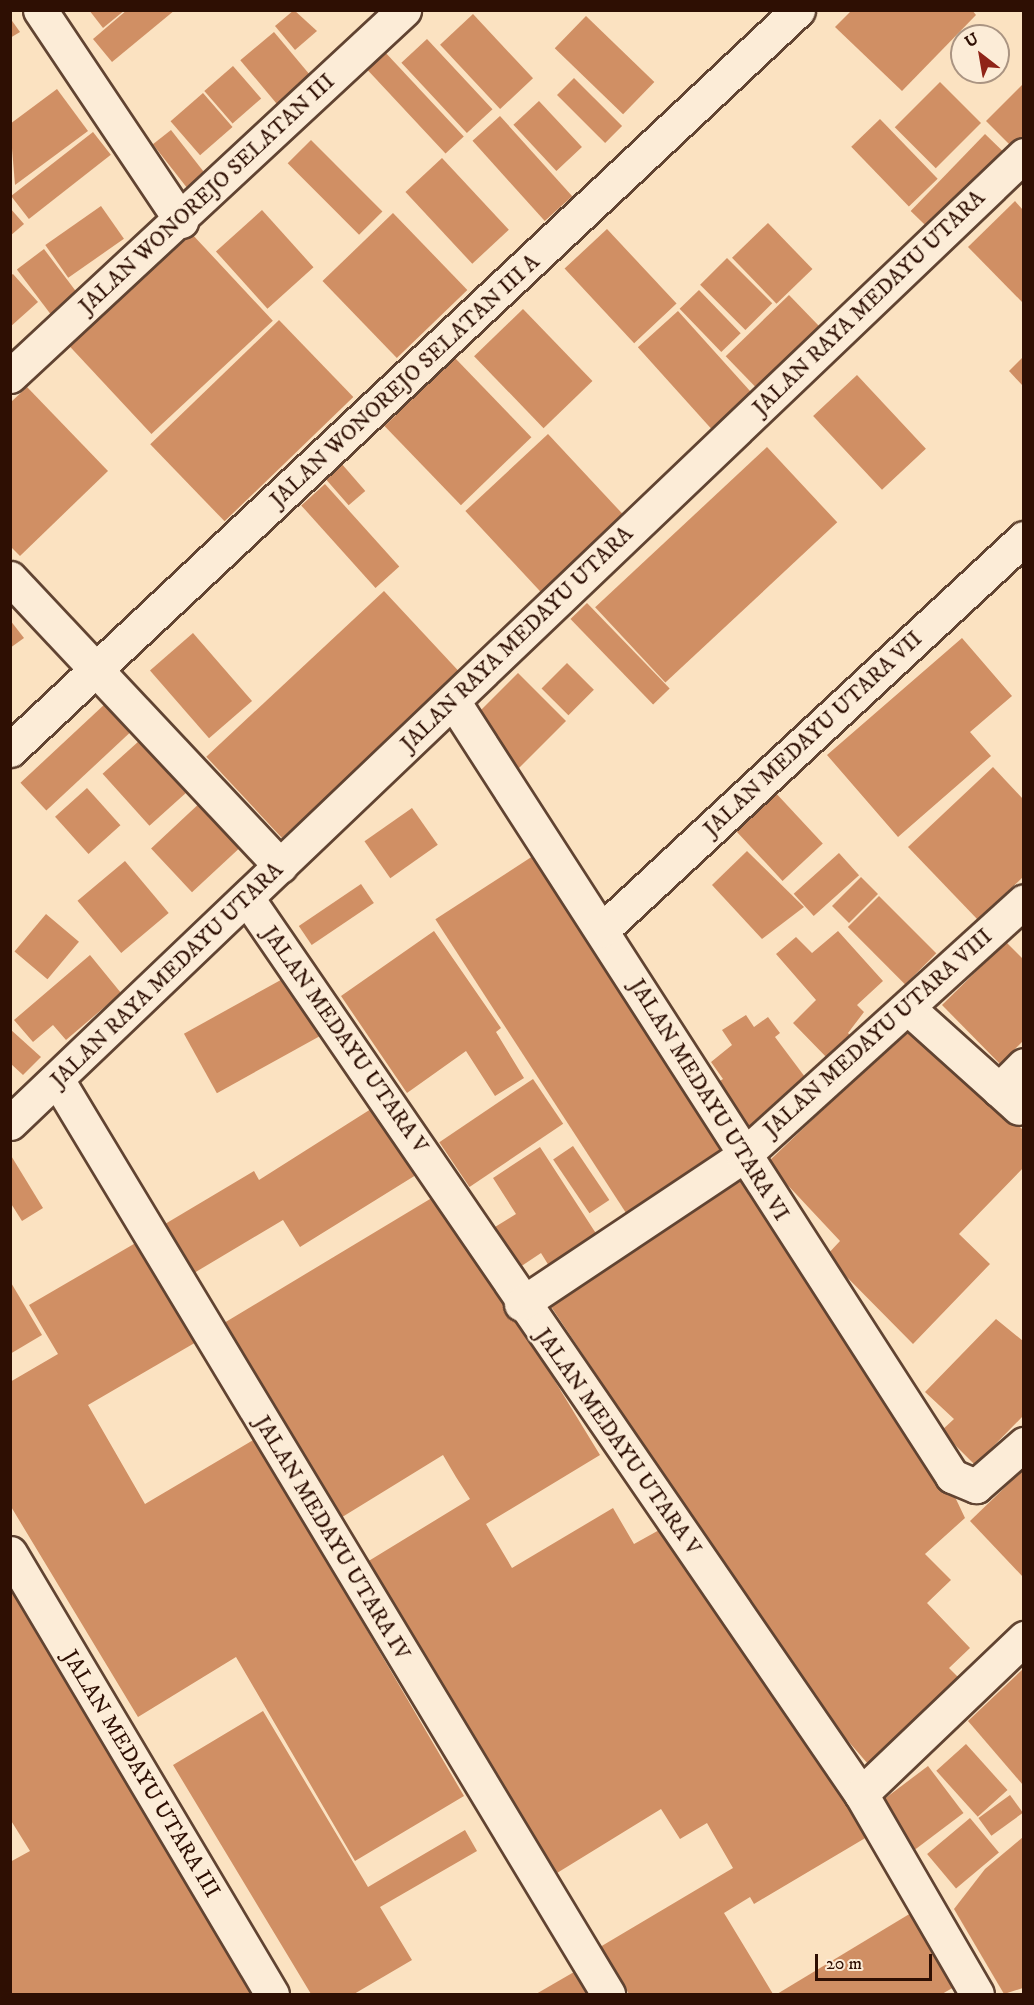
<!DOCTYPE html>
<html>
<head>
<meta charset="utf-8">
<style>
  body { margin:0 }
  #map { position:relative; width:1034px; height:2005px; overflow:hidden; background:#fbe2c1; font-family:"IM FELL DW Pica",serif }
  div>[style] { position:absolute }
  [style*='--x'] { left:calc(var(--x)*1px); top:calc(var(--y)*1px); width:calc(var(--w)*1px); rotate:calc(var(--a)*1deg) }
  .building>* { inset:0; background:#d08f64; transform-origin:0 0 }
  .roads { filter:drop-shadow(2px 0 #614432) drop-shadow(-2px 0 #614432) drop-shadow(0 2px #614432) drop-shadow(0 -2px #614432) }
  .minor>* { height:33px; margin:-16.5px; padding:0 16.5px; transform-origin:16.5px; border-radius:16.5px; background:#fcecd7 }
  span { translate:-50% -50%; white-space:nowrap; text-align:center; line-height:1.15; -webkit-text-stroke:4.5px #fcecd7; paint-order:stroke }
  .street-label { font-size:22px; color:#2e0f03 }
  .frame { position:absolute; inset:0; border:12px solid #2e0f03; pointer-events:none }
  .north { position:absolute; left:950px; top:24px; width:60px; height:60px; box-sizing:border-box; background:#fcecd7; border:2px solid #aa9482; border-radius:50%; rotate:329deg; font-size:16px; font-weight:700; line-height:24px; text-align:center; color:#2e0f03 }
  .north::after { content:''; display:block; margin:auto; width:21px; height:27px; background:#8f2418; clip-path:polygon(50% 0,100% 100%,50% 72%,0 100%) }
  .scale { position:absolute; left:815px; top:1954px; width:117px; height:27px; box-sizing:border-box; border:3px solid #2e0f03; border-top:0; padding-left:8px; font-size:18px; line-height:21px; white-space:nowrap; color:#2e0f03; -webkit-text-stroke:4px #fcecd7; paint-order:stroke }
</style>
</head>
<body>
<div id="map">
  <div class="building">
    <i style="clip-path:polygon(89px 10px,125px 10px,103px 28px)"></i>
    <i style="clip-path:polygon(127px 10px,175px 10px,112px 62px,93px 39px)"></i>
    <i style="clip-path:polygon(294px 10px,317px 31px,295px 50px,275px 26px)"></i>
    <i style="clip-path:polygon(852px 10px,972px 10px,976px 15px,902px 91px,835px 27px)"></i>
    <i style="left:473px;top:14px;width:88px;height:45px;rotate:47deg"></i>
    <i style="left:586px;top:16px;width:95px;height:45px;rotate:44deg"></i>
    <i style="clip-path:polygon(10px 18px,20px 32px,10px 38px)"></i>
    <i style="left:274px;top:32px;width:57px;height:44px;rotate:50deg"></i>
    <i style="left:427px;top:39px;width:96px;height:35px;rotate:47deg"></i>
    <i style="left:384px;top:51px;width:117px;height:25px;rotate:47deg"></i>
    <i style="left:233px;top:66px;width:43px;height:38px;rotate:49deg"></i>
    <i style="left:574px;top:78px;width:68px;height:24px;rotate:45deg"></i>
    <i style="left:940px;top:82px;width:58px;height:64px;rotate:45deg"></i>
    <i style="clip-path:polygon(1023px 84px,1023px 141px,1015px 150px,986px 121px)"></i>
    <i style="clip-path:polygon(57px 89px,88px 131px,15px 185px,10px 124px)"></i>
    <i style="left:203px;top:93px;width:45px;height:43px;rotate:49deg"></i>
    <i style="left:539px;top:101px;width:63px;height:35px;rotate:47deg"></i>
    <i style="left:500px;top:116px;width:108px;height:37px;rotate:48deg"></i>
    <i style="left:880px;top:119px;width:83px;height:40px;rotate:46deg"></i>
    <i style="left:171px;top:130px;width:55px;height:23px;rotate:52deg"></i>
    <i style="left:93px;top:132px;width:29px;height:104px;rotate:52deg"></i>
    <i style="left:985px;top:134px;width:28px;height:107px;rotate:44deg"></i>
    <i style="left:311px;top:140px;width:101px;height:33px;rotate:45deg"></i>
    <i style="left:442px;top:158px;width:98px;height:50px;rotate:47deg"></i>
    <i style="clip-path:polygon(1015px 201px,1023px 210px,1023px 303px,968px 247px)"></i>
    <i style="left:101px;top:206px;width:40px;height:68px;rotate:55deg"></i>
    <i style="clip-path:polygon(10px 208px,24px 224px,10px 236px)"></i>
    <i style="left:262px;top:210px;width:77px;height:62px;rotate:48deg"></i>
    <i style="left:393px;top:213px;width:107px;height:98px;rotate:46deg"></i>
    <i style="left:768px;top:223px;width:64px;height:50px;rotate:46deg"></i>
    <i style="left:607px;top:229px;width:102px;height:58px;rotate:47deg"></i>
    <i style="left:191px;top:233px;width:120px;height:166px;rotate:47deg"></i>
    <i style="left:44px;top:249px;width:59px;height:34px;rotate:53deg"></i>
    <i style="left:727px;top:258px;width:64px;height:38px;rotate:45deg"></i>
    <i style="clip-path:polygon(13px 274px,38px 302px,10px 327px,10px 276px)"></i>
    <i style="left:699px;top:290px;width:60px;height:27px;rotate:46deg"></i>
    <i style="left:789px;top:295px;width:46px;height:88px;rotate:46deg"></i>
    <i style="left:523px;top:309px;width:100px;height:68px;rotate:46deg"></i>
    <i style="left:678px;top:311px;width:110px;height:54px;rotate:48deg"></i>
    <i style="left:279px;top:320px;width:107px;height:179px;rotate:46deg"></i>
    <i style="clip-path:polygon(1023px 357px,1023px 386px,1009px 371px)"></i>
    <i style="left:455px;top:358px;width:110px;height:98px;rotate:46deg"></i>
    <i style="left:857px;top:375px;width:101px;height:60px;rotate:47deg"></i>
    <i style="clip-path:polygon(27px 387px,108px 471px,20px 556px,10px 546px,10px 403px)"></i>
    <i style="left:548px;top:434px;width:114px;height:113px;rotate:47deg"></i>
    <i style="left:767px;top:447px;width:103px;height:235px;rotate:47deg"></i>
    <i style="left:341px;top:463px;width:37px;height:22px;rotate:49deg"></i>
    <i style="left:325px;top:484px;width:111px;height:32px;rotate:48deg"></i>
    <i style="left:384px;top:591px;width:111px;height:243px;rotate:47deg"></i>
    <i style="left:587px;top:603px;width:119px;height:23px;rotate:46deg"></i>
    <i style="clip-path:polygon(10px 620px,24px 638px,10px 648px)"></i>
    <i style="left:193px;top:633px;width:90px;height:57px;rotate:49deg"></i>
    <i style="clip-path:polygon(962px 638px,1012px 696px,970px 732px,991px 756px,898px 837px,827px 755px)"></i>
    <i style="left:567px;top:663px;width:38px;height:36px;rotate:45deg"></i>
    <i style="clip-path:polygon(518px 673px,566px 721px,510px 777px,472px 719px)"></i>
    <i style="left:106px;top:703px;width:38px;height:117px;rotate:47deg"></i>
    <i style="left:139px;top:741px;width:70px;height:49px;rotate:48deg"></i>
    <i style="clip-path:polygon(993px 767px,1023px 799px,1023px 877px,978px 920px,908px 847px)"></i>
    <i style="left:87px;top:788px;width:50px;height:43px;rotate:48deg"></i>
    <i style="left:773px;top:790px;width:73px;height:55px;rotate:47deg"></i>
    <i style="left:203px;top:800px;width:60px;height:71px;rotate:47deg"></i>
    <i style="left:412px;top:808px;width:45px;height:58px;rotate:55deg"></i>
    <i style="clip-path:polygon(747px 851px,804px 907px,762px 939px,712px 885px)"></i>
    <i style="left:839px;top:853px;width:30px;height:61px;rotate:48deg"></i>
    <i style="left:536px;top:854px;width:351px;height:120px;rotate:57deg"></i>
    <i style="left:125px;top:861px;width:68px;height:62px;rotate:50deg"></i>
    <i style="left:861px;top:877px;width:24px;height:41px;rotate:45deg"></i>
    <i style="left:361px;top:884px;width:23px;height:75px;rotate:56deg"></i>
    <i style="left:879px;top:896px;width:81px;height:44px;rotate:45deg"></i>
    <i style="left:46px;top:914px;width:43px;height:49px;rotate:40deg"></i>
    <i style="clip-path:polygon(434px 931px,501px 1028px,496px 1032px,524px 1078px,495px 1096px,466px 1051px,407px 1093px,341px 996px)"></i>
    <i style="clip-path:polygon(838px 931px,883px 981px,857px 1005px,864px 1012px,848px 1033px,855px 1041px,831px 1062px,793px 1023px,816px 1000px,776px 954px,796px 937px,812px 953px)"></i>
    <i style="clip-path:polygon(1006px 942px,1023px 959px,1023px 1041px,1000px 1064px,942px 1005px)"></i>
    <i style="clip-path:polygon(90px 955px,121px 993px,66px 1040px,53px 1025px,33px 1042px,14px 1020px)"></i>
    <i style="left:288px;top:976px;width:68px;height:119px;rotate:61deg"></i>
    <i style="clip-path:polygon(746px 1015px,754px 1027px,768px 1017px,780px 1033px,775px 1037px,811px 1085px,752px 1131px,715px 1084px,723px 1079px,711px 1062px,732px 1045px,722px 1030px)"></i>
    <i style="clip-path:polygon(915px 1022px,1023px 1130px,1023px 1168px,959px 1234px,990px 1264px,913px 1344px,826px 1256px,840px 1241px,767px 1163px)"></i>
    <i style="clip-path:polygon(10px 1029px,41px 1057px,23px 1075px,10px 1063px)"></i>
    <i style="left:533px;top:1079px;width:54px;height:113px;rotate:56deg"></i>
    <i style="clip-path:polygon(382px 1102px,424px 1170px,300px 1247px,283px 1220px,189px 1276px,160px 1227px,254px 1171px,259px 1180px)"></i>
    <i style="left:573px;top:1146px;width:65px;height:24px;rotate:56deg"></i>
    <i style="clip-path:polygon(540px 1147px,597px 1235px,549px 1266px,541px 1253px,520px 1267px,495px 1227px,516px 1214px,493px 1178px)"></i>
    <i style="clip-path:polygon(10px 1154px,43px 1208px,22px 1221px,10px 1202px)"></i>
    <i style="clip-path:polygon(739px 1170px,937px 1459px,965px 1518px,925px 1554px,951px 1580px,927px 1603px,970px 1648px,949px 1668px,958px 1677px,926px 1714px,868px 1764px,816px 1704px,546px 1299px)"></i>
    <i style="clip-path:polygon(440px 1193px,600px 1455px,486px 1524px,512px 1568px,613px 1508px,634px 1544px,661px 1529px,768px 1672px,867px 1837px,754px 1904px,750px 1897px,724px 1913px,773px 1994px,629px 1994px,600px 1947px,733px 1868px,707px 1823px,680px 1839px,661px 1809px,557px 1873px,367px 1562px,470px 1499px,456px 1477px,443px 1455px,339px 1519px,224px 1323px)"></i>
    <i style="clip-path:polygon(139px 1241px,198px 1341px,88px 1405px,145px 1504px,255px 1439px,464px 1796px,355px 1861px,236px 1657px,138px 1717px,10px 1505px,10px 1382px,58px 1354px,29px 1305px)"></i>
    <i style="clip-path:polygon(10px 1281px,42px 1335px,10px 1354px)"></i>
    <i style="clip-path:polygon(996px 1319px,1023px 1341px,1023px 1416px,975px 1465px,941px 1431px,954px 1419px,925px 1392px)"></i>
    <i style="clip-path:polygon(1023px 1470px,1023px 1577px,970px 1521px)"></i>
    <i style="clip-path:polygon(22px 1587px,268px 1994px,10px 1994px,10px 1862px,30px 1851px,10px 1819px,10px 1593px)"></i>
    <i style="clip-path:polygon(1023px 1669px,1023px 1785px,968px 1721px)"></i>
    <i style="clip-path:polygon(263px 1711px,368px 1887px,465px 1830px,477px 1851px,380px 1907px,412px 1960px,354px 1994px,311px 1994px,173px 1765px)"></i>
    <i style="left:966px;top:1744px;width:62px;height:40px;rotate:48deg"></i>
    <i style="left:928px;top:1766px;width:59px;height:61px;rotate:53deg"></i>
    <i style="left:1010px;top:1795px;width:22px;height:39px;rotate:54deg"></i>
    <i style="left:970px;top:1818px;width:45px;height:56px;rotate:50deg"></i>
    <i style="clip-path:polygon(1023px 1837px,1023px 1988px,1004px 1994px,954px 1909px,985px 1869px)"></i>
    <i style="clip-path:polygon(916px 1910px,961px 1983px,942px 1994px,777px 1994px)"></i>
    <i style="clip-path:polygon(574px 1972px,587px 1994px,536px 1994px)"></i>
  </div>
  <div class="roads">
    <div class="minor">
      <i style="--x:40;--y:10;--w:254;--a:56.2"></i>
      <i style="--x:10;--y:376;--w:538;--a:-42.89"></i>
      <i style="--x:10;--y:578;--w:395;--a:46.8"></i>
      <i style="--x:453;--y:701;--w:922;--a:57.22"></i>
      <i style="--x:952;--y:1476;--w:26;--a:23"></i>
      <i style="--x:976;--y:1486;--w:64;--a:-41.2"></i>
      <i style="--x:10;--y:750;--w:1081;--a:-43.2"></i>
      <i style="--x:247;--y:898;--w:1086;--a:55.58"></i>
      <i style="--x:861;--y:1794;--w:231;--a:59.9"></i>
      <i style="--x:602;--y:930;--w:576;--a:-42.89"></i>
      <i style="--x:908;--y:1008;--w:149;--a:42"></i>
      <i style="--x:58;--y:1081;--w:1066;--a:58.93"></i>
      <i style="--x:999;--y:1090;--w:35;--a:-45"></i>
      <i style="--x:10;--y:1123;--w:1402;--a:-43.67"></i>
      <i style="--x:521;--y:1304;--w:267;--a:-33.7"></i>
      <i style="--x:743;--y:1156;--w:379;--a:-42.2"></i>
      <i style="--x:10;--y:1553;--w:513;--a:59.29"></i>
      <i style="--x:861;--y:1794;--w:226;--a:-43.7"></i>
    </div>
  </div>
  <div class="street-label">
    <span style="left:207px;top:194px;rotate:-43deg">JALAN WONOREJO SELATAN III</span>
    <span style="left:869px;top:303px;rotate:-44deg">JALAN RAYA MEDAYU UTARA</span>
    <span style="left:405px;top:381px;rotate:-43deg">JALAN WONOREJO SELATAN III A</span>
    <span style="left:517px;top:639px;rotate:-44deg">JALAN RAYA MEDAYU UTARA</span>
    <span style="left:813px;top:734px;rotate:-43deg">JALAN MEDAYU UTARA VII</span>
    <span style="left:167px;top:975px;rotate:-44deg">JALAN RAYA MEDAYU UTARA</span>
    <span style="left:878px;top:1033px;rotate:-42deg">JALAN MEDAYU UTARA VIII</span>
    <span style="left:345px;top:1040px;rotate:55deg">JALAN MEDAYU UTARA V</span>
    <span style="left:709px;top:1100px;rotate:58deg">JALAN MEDAYU UTARA VI</span>
    <span style="left:618px;top:1442px;rotate:55deg">JALAN MEDAYU UTARA V</span>
    <span style="left:332px;top:1538px;rotate:59deg">JALAN MEDAYU UTARA IV</span>
    <span style="left:141px;top:1774px;rotate:59deg">JALAN MEDAYU UTARA III</span>
  </div>
  <div class="frame"></div>
  <div class="north">U</div>
  <div class="scale">20 m</div>
</div>
</body>
</html>
